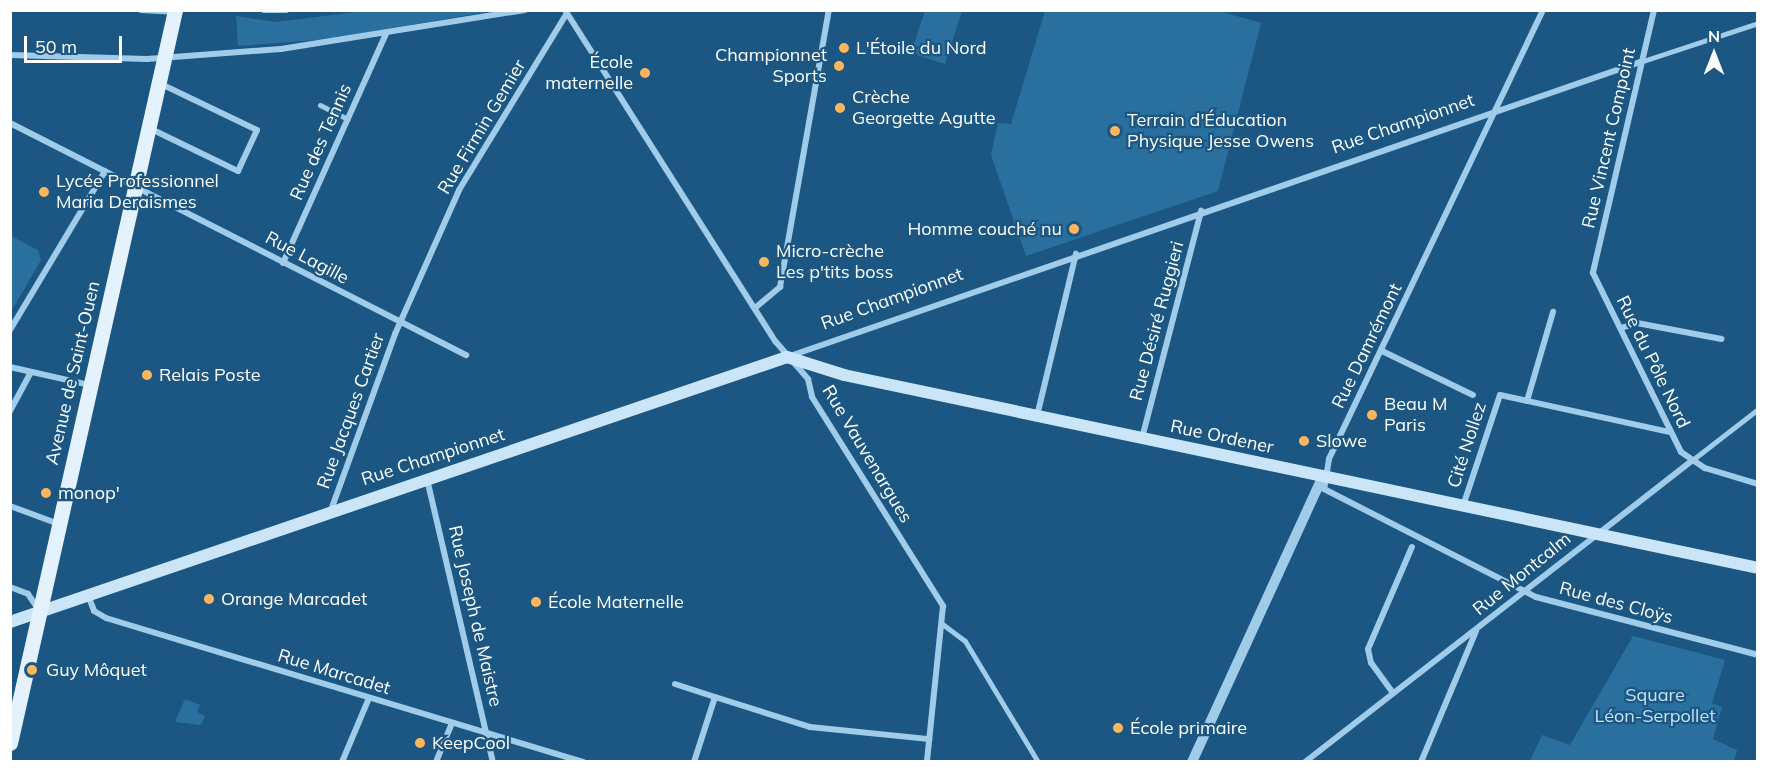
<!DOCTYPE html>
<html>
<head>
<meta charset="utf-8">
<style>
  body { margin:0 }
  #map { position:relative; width:1768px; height:772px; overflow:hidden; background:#1b5782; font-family:Mulish,sans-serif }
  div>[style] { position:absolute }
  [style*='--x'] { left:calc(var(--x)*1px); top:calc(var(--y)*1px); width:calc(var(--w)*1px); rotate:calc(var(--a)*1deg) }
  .green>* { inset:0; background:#2a709f }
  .pedestrian>* { height:5px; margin:-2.5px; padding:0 2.5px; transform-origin:2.5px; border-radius:2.5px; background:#a0ccea }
  .minor>* { height:6px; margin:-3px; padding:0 3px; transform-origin:3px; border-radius:3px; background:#a0ccea }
  .tertiary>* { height:10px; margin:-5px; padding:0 5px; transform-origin:5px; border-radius:5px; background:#a0ccea }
  .secondary>* { height:12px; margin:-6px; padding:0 6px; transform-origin:6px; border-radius:6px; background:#cbe5f8 }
  .primary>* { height:15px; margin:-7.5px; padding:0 7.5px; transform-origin:7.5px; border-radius:7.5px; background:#e4f2fe }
  .dots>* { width:16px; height:16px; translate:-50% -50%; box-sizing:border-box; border:3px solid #1b5782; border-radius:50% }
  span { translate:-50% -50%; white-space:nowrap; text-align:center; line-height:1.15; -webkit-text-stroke:4.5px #1b5782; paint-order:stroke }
  .poi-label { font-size:18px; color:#fff }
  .left { translate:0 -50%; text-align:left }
  .right { translate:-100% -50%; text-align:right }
  .street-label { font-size:18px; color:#fff }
  .park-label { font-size:18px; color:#c4e3f8 }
  .frame { position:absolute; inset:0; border:12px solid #fff; pointer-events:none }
  .north { position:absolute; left:1684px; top:24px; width:60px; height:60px; -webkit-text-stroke:4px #1b5782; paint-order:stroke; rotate:0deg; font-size:16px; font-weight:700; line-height:24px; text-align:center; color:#fff }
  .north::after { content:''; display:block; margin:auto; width:21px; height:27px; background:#fff; clip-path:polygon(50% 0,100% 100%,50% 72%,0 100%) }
  .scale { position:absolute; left:24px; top:36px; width:98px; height:27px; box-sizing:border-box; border:3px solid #fff; border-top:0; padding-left:8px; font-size:18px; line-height:21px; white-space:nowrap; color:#fff; -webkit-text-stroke:4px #1b5782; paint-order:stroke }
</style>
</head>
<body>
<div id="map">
  <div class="green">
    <i style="clip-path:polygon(925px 10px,962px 11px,945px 64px,911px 53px)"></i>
    <i style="clip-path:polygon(364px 11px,491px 11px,330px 39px,238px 46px,236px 16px,276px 22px)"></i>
    <i style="clip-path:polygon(1045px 11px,1219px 11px,1261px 23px,1218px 191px,1026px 256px,991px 155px,998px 123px,1011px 124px)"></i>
    <i style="clip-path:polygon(11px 236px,38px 250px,41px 260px,11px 312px)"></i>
    <i style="clip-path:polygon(1633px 636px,1725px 660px,1712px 703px,1722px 707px,1713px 739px,1737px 750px,1734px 761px,1530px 761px,1542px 735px,1570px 745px)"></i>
    <i style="clip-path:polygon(185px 699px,200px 705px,197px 712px,205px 716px,201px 725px,175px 722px)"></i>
  </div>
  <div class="pedestrian">
    <i style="--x:1643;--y:61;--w:121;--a:-18.3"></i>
    <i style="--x:320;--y:105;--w:31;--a:27"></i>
    <i style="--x:1691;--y:461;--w:85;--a:-37.8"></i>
    <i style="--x:941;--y:623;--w:30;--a:37"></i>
    <i style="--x:965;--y:641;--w:141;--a:58.9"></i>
  </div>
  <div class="minor">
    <i style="--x:141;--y:10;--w:33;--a:3"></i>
    <i style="--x:264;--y:10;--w:22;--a:0"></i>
    <i style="--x:565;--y:10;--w:393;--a:57.6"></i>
    <i style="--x:776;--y:342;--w:49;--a:49.1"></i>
    <i style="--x:808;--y:379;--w:18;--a:77"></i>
    <i style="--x:812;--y:397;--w:247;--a:57.9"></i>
    <i style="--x:943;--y:606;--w:157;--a:95.9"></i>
    <i style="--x:1543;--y:10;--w:497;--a:115.5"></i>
    <i style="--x:1329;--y:459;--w:30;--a:99"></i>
    <i style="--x:1324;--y:489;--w:238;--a:27"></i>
    <i style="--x:1536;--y:597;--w:229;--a:14.6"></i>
    <i style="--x:1654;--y:10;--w:270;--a:103.1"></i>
    <i style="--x:1593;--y:273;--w:199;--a:63.8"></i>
    <i style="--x:1681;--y:452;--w:29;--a:34"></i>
    <i style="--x:1705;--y:468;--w:55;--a:16.8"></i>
    <i style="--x:10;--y:55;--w:137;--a:1.7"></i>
    <i style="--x:147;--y:59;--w:134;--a:-4.3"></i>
    <i style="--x:281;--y:49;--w:247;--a:-9.1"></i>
    <i style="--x:10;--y:123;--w:512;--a:26.97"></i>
    <i style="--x:149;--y:128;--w:99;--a:25.8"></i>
    <i style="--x:238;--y:171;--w:45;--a:-65.1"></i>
    <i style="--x:257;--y:130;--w:109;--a:-154.4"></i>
    <i style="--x:283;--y:263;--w:251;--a:-65.8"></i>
    <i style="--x:755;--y:308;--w:33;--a:-40"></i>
    <i style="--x:780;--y:287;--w:281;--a:-80"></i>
    <i style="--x:1621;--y:328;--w:17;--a:-17"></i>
    <i style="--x:1637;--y:323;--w:86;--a:10.7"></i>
    <i style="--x:10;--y:330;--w:185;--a:-59.1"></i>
    <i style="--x:1382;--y:351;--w:101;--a:25.8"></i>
    <i style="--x:790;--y:356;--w:903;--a:-19.08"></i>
    <i style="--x:10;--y:367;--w:81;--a:12.8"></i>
    <i style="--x:1527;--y:401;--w:93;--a:-73.7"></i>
    <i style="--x:10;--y:411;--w:44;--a:-61.7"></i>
    <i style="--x:1037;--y:416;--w:167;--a:-76.5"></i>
    <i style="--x:1142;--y:438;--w:235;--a:-75.4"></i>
    <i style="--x:427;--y:479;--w:291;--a:76.9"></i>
    <i style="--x:10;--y:506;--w:52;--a:20.2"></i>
    <i style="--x:1463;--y:506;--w:117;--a:-71.6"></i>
    <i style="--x:1500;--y:395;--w:174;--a:12.3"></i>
    <i style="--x:331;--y:510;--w:187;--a:-70"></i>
    <i style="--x:395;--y:334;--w:158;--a:-66"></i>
    <i style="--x:459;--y:190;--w:205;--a:-58.6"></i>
    <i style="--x:10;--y:587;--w:19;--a:21"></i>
    <i style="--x:28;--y:594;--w:18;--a:56"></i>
    <i style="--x:88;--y:595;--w:17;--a:69"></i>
    <i style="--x:94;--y:611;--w:14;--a:30"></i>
    <i style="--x:106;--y:618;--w:499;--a:16.8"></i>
    <i style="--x:675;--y:684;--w:42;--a:18"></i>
    <i style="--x:1393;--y:693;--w:37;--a:-126"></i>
    <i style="--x:1371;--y:663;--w:14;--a:-102"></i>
    <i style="--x:1368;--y:649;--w:111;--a:-66.7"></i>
    <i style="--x:342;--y:762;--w:69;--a:-67.1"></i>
    <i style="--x:436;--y:762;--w:42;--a:-67.7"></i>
    <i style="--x:694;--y:762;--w:68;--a:-72.1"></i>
    <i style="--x:715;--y:697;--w:100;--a:17.5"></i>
    <i style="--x:810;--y:727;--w:120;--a:5.8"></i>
    <i style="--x:1305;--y:762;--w:488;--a:-37.9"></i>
    <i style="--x:1421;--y:762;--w:142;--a:-67.2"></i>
  </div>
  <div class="tertiary">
    <i style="--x:1192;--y:762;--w:315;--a:-65.4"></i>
  </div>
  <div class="secondary">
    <i style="--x:10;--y:622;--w:821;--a:-18.83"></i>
    <i style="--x:787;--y:357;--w:60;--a:17.5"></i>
    <i style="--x:844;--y:375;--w:934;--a:11.92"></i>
  </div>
  <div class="primary">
    <i style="--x:10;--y:743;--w:751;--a:-77.31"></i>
  </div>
  <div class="dots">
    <i style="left:844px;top:48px;background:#fcb75c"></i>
    <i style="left:839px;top:66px;background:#fcb75c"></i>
    <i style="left:645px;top:73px;background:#fcb75c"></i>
    <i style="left:840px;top:108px;background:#fcb75c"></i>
    <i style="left:1115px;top:131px;background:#fcb75c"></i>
    <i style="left:44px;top:192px;background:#fcb75c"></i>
    <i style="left:1074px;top:229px;background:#fcb75c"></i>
    <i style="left:764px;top:262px;background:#fcb75c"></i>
    <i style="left:147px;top:375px;background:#fcb75c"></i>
    <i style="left:1372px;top:415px;background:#fcb75c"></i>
    <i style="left:1304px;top:441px;background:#fcb75c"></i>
    <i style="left:46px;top:493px;background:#fcb75c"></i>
    <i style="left:209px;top:599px;background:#fcb75c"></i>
    <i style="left:536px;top:602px;background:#fcb75c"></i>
    <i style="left:32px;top:670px;background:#fcb75c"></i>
    <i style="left:1118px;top:728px;background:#fcb75c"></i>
    <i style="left:420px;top:743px;background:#fcb75c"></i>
  </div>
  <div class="poi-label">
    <span class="left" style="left:856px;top:48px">L'Étoile du Nord</span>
    <span class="right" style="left:827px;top:66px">Championnet<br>Sports</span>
    <span class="right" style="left:633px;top:73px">École<br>maternelle</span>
    <span class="left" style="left:852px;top:108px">Crèche<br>Georgette Agutte</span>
    <span class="left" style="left:1127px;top:131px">Terrain d'Éducation<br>Physique Jesse Owens</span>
    <span class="left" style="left:56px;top:192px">Lycée Professionnel<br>Maria Deraismes</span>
    <span class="right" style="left:1062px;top:229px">Homme couché nu</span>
    <span class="left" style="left:776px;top:262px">Micro-crèche<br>Les p'tits boss</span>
    <span class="left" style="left:159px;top:375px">Relais Poste</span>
    <span class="left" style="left:1384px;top:415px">Beau M<br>Paris</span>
    <span class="left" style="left:1316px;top:441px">Slowe</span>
    <span class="left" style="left:58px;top:493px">monop'</span>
    <span class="left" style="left:221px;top:599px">Orange Marcadet</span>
    <span class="left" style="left:548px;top:602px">École Maternelle</span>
    <span class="left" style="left:46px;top:670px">Guy Môquet</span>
    <span class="left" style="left:1130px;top:728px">École primaire</span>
    <span class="left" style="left:432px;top:743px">KeepCool</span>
  </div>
  <div class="street-label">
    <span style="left:1403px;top:124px;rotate:-19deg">Rue Championnet</span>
    <span style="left:482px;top:127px;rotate:-59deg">Rue Firmin Gemier</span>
    <span style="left:1609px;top:138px;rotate:-77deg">Rue Vincent Compoint</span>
    <span style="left:321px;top:142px;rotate:-66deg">Rue des Tennis</span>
    <span style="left:307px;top:258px;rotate:28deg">Rue Lagille</span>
    <span style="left:892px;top:299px;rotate:-20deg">Rue Championnet</span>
    <span style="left:1157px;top:321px;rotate:-75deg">Rue Désiré Ruggieri</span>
    <span style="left:1367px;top:346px;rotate:-64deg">Rue Damrémont</span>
    <span style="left:1653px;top:362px;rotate:64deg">Rue du Pôle Nord</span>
    <span style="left:73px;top:373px;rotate:-77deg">Avenue de Saint-Ouen</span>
    <span style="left:351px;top:411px;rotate:-70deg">Rue Jacques Cartier</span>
    <span style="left:1222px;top:437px;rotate:12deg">Rue Ordener</span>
    <span style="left:1467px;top:445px;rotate:-72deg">Cité Nollez</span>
    <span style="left:867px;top:454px;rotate:59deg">Rue Vauvenargues</span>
    <span style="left:433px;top:457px;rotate:-18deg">Rue Championnet</span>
    <span style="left:1522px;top:574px;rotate:-39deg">Rue Montcalm</span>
    <span style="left:1616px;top:603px;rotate:15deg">Rue des Cloÿs</span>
    <span style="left:475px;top:616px;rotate:77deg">Rue Joseph de Maistre</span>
    <span style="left:334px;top:672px;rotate:17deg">Rue Marcadet</span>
  </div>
  <div class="park-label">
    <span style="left:1655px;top:706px">Square<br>Léon-Serpollet</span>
  </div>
  <div class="frame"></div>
  <div class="north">N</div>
  <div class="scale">50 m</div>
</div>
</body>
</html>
